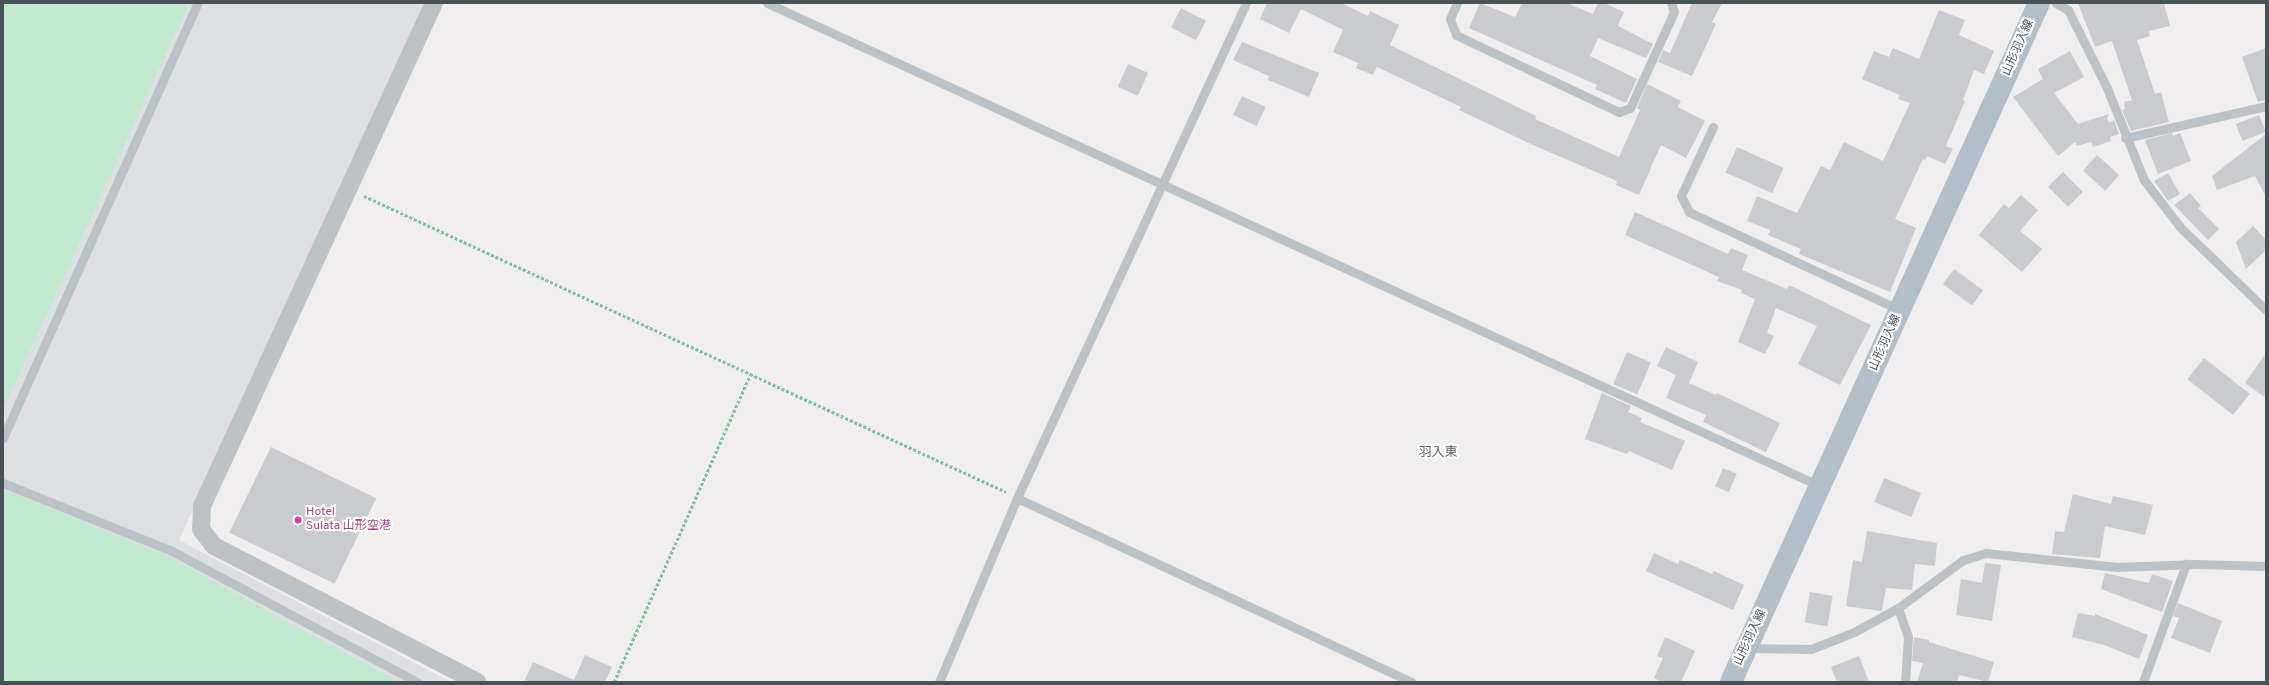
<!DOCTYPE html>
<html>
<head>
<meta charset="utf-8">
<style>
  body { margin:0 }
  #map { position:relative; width:2269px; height:685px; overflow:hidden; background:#f0eeee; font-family:Overpass,"Noto Sans JP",sans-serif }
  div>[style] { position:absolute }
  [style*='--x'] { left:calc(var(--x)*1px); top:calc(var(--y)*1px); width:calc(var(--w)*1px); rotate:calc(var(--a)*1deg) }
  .airport>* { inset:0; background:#dddfe2 }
  .green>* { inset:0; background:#c1e9ce }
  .building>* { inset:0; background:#c9cbd0; transform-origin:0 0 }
  .path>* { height:2.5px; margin-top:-1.25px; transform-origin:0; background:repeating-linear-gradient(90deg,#7dc39c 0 3px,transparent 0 5px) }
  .service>* { height:9px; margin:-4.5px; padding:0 4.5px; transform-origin:4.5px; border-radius:4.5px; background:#bbc3c9 }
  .minor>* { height:18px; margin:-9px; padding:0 9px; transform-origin:9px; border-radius:9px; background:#bbc3c9 }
  .primary>* { height:22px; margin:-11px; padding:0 11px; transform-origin:11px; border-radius:11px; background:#b1bfca }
  .dots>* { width:11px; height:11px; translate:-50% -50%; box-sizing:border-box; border:2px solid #fff; border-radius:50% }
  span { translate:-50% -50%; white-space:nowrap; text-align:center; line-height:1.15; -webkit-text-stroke:4px #fff; paint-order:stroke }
  .street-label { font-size:12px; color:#485259 }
  .hotel-label { font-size:12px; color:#b23c85 }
  .left { translate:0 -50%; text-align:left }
  .neighbourhood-label { font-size:13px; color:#5b5f62 }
  .frame { position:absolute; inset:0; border:4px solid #485259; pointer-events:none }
</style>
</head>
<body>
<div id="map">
  <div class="airport">
    <i style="clip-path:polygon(3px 3px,426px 3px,179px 540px,451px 682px,3px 682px)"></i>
  </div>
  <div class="green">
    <i style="clip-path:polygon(3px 3px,189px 3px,3px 410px)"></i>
    <i style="clip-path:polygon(8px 491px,165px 555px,398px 682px,3px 682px,3px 492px)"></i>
  </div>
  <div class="building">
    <i style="clip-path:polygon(1267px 3px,1341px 3px,1368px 16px,1370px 11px,1399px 25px,1390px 45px,1536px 116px,1535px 119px,1619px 157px,1640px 110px,1637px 108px,1647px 84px,1681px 101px,1678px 107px,1705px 121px,1686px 158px,1661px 145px,1639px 195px,1616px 185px,1617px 181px,1535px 146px,1459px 110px,1461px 107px,1377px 67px,1373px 75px,1356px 68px,1358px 63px,1333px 52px,1343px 30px,1301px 9px,1289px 33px,1260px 19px)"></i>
    <i style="clip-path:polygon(1480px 3px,1515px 17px,1522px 3px,1567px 3px,1593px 14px,1598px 3px,1604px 3px,1624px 12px,1618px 26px,1653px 44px,1646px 58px,1598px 38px,1590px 56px,1637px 79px,1626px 103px,1595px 89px,1597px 85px,1469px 28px)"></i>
    <i style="clip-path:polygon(1692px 3px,1722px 3px,1712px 22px,1716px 24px,1692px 76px,1658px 62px,1663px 50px,1670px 53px)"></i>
    <i style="clip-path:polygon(2078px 3px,2164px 3px,2170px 26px,2149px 31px,2150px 36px,2137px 40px,2155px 94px,2161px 92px,2169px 122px,2131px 131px,2122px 110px,2125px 109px,2124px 102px,2132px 100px,2112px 41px,2095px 47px)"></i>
    <i style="left:1181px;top:8px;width:28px;height:22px;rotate:27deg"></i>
    <i style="clip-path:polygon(1939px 10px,1965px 20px,1959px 35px,1994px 51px,1984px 74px,1974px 70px,1963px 100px,1965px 101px,1946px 146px,1953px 149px,1945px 164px,1927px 156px,1925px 160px,1923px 159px,1895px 219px,1916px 228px,1890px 292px,1799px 254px,1801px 249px,1768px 235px,1770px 230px,1747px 221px,1757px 196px,1797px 213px,1821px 166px,1830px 170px,1844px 142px,1883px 161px,1910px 103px,1898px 99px,1900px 95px,1862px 79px,1874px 51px,1889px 57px,1893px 48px,1919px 59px)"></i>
    <i style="clip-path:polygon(1242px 42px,1319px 73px,1309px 97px,1268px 80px,1269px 76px,1233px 60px)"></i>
    <i style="clip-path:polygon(2266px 48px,2266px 100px,2258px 102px,2242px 57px)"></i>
    <i style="clip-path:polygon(2070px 51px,2084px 77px,2054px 93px,2078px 124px,2109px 114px,2107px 118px,2109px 123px,2114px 120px,2119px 134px,2110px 137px,2111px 141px,2093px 147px,2091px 142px,2077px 146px,2075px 142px,2058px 156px,2013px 97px,2043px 79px,2038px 69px)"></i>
    <i style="left:1128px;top:64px;width:22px;height:25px;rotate:24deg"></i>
    <i style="left:1242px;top:96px;width:26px;height:21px;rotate:25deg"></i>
    <i style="left:2259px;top:115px;width:18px;height:25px;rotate:68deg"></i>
    <i style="clip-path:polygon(2172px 133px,2173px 136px,2180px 133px,2191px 161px,2158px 174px,2145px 140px)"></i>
    <i style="clip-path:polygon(2266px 134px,2266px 197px,2255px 176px,2217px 190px,2212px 176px)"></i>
    <i style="left:1737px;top:147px;width:51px;height:28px;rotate:24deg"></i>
    <i style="left:2097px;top:155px;width:30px;height:21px;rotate:42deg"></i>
    <i style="left:2063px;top:172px;width:28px;height:21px;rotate:45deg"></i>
    <i style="clip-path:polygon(2168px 173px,2180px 194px,2168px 201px,2154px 181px)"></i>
    <i style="clip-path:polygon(2190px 193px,2201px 206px,2198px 208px,2219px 229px,2208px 240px,2174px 205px)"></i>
    <i style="clip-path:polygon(2021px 195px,2038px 210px,2020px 231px,2042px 249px,2022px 272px,1979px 235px,2004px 204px,2009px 208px)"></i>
    <i style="clip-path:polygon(1635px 212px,1728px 254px,1731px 248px,1748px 255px,1742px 270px,1787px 289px,1789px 285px,1871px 325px,1840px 385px,1798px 364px,1817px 326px,1776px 308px,1767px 333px,1774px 336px,1765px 354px,1738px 342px,1755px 299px,1741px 293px,1742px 290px,1717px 281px,1719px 277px,1625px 235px)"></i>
    <i style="clip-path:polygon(2253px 226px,2266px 240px,2266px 250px,2246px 269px,2236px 242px)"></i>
    <i style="left:1954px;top:269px;width:36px;height:19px;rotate:36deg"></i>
    <i style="clip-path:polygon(1666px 347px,1698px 362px,1689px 383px,1716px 395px,1717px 393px,1780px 423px,1766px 452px,1703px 422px,1706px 415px,1666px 398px,1676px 375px,1657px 366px)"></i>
    <i style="left:1627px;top:352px;width:26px;height:35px;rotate:23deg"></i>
    <i style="clip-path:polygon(2266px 353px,2266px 398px,2245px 383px)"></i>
    <i style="left:2204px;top:358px;width:58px;height:27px;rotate:38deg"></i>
    <i style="clip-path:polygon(1602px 393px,1631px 406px,1628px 412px,1642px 418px,1640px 422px,1685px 441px,1672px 470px,1629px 451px,1627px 454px,1585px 439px)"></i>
    <i style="left:271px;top:447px;width:117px;height:95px;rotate:26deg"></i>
    <i style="left:1723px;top:468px;width:15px;height:20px;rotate:23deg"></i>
    <i style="left:1884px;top:478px;width:40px;height:26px;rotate:22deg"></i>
    <i style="clip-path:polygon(2073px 494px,2111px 504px,2113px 496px,2153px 505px,2145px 535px,2105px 526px,2100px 558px,2052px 554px,2055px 531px,2064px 532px)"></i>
    <i style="clip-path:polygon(1867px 531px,1937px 543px,1935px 566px,1915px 564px,1912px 590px,1886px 588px,1882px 610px,1880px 611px,1846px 606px,1853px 560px,1862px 562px)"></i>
    <i style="clip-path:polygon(1654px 553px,1678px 564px,1680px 560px,1712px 574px,1714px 571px,1744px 585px,1733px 610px,1646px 571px)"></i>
    <i style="clip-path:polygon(1985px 563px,2001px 565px,1992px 621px,1956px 615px,1961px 579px,1982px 583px)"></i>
    <i style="clip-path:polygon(2105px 573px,2149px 583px,2152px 574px,2173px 581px,2162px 612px,2101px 589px)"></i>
    <i style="left:1810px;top:592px;width:23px;height:31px;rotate:10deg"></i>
    <i style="clip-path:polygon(2178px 603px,2222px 621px,2210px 653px,2171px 638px,2179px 618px,2173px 616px)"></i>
    <i style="clip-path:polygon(2078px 613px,2095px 616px,2095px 614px,2148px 635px,2139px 659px,2104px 645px,2072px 637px)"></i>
    <i style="clip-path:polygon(1665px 637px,1695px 651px,1681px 682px,1662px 682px,1654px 678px,1663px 658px,1657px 656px)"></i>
    <i style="clip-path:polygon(1914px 637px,1929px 640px,1929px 642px,1994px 662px,1988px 682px,1959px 675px,1957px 682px,1917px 682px,1923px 663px,1912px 661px)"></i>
    <i style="clip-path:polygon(585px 655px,612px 667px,605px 682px,524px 682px,533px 662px,574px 680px)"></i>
    <i style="clip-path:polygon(1859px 656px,1869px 682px,1837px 682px,1831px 667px)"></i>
  </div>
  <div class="path">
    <i style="--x:364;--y:196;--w:707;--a:24.75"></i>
    <i style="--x:614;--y:682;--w:336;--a:-66.1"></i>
  </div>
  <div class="service">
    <i style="--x:767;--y:3;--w:1158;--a:24.64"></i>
    <i style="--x:1457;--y:3;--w:17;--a:114"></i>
    <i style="--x:1450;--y:19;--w:17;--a:69"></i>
    <i style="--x:1456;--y:35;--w:180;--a:25.3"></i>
    <i style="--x:1619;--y:112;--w:12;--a:-20"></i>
    <i style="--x:1630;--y:108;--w:106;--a:-65.4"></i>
    <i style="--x:1674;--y:12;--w:9;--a:-108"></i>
    <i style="--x:2056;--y:3;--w:14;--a:30"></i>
    <i style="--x:2068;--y:10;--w:87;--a:63.4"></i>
    <i style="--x:2107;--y:88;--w:99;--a:68.1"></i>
    <i style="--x:2144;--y:180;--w:59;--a:52.5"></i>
    <i style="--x:2180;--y:227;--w:120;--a:44"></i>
    <i style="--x:1713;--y:127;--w:76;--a:114.9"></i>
    <i style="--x:1681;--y:196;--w:18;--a:63"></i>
    <i style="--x:1689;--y:212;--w:233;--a:24.9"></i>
    <i style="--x:2125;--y:138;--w:145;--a:-12.8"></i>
    <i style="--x:3;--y:438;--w:477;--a:-65.9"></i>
    <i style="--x:3;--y:483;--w:180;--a:21.9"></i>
    <i style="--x:170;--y:550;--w:280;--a:28.1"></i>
    <i style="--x:1017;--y:498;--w:435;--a:25"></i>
    <i style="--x:1898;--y:608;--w:31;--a:71"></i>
    <i style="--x:1908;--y:637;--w:45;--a:93.8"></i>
    <i style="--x:1748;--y:648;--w:63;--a:0.9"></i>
    <i style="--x:1811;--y:649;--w:46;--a:-21.6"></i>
    <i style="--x:1854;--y:632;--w:50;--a:-28.6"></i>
    <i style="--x:1898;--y:608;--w:81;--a:-36.4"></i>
    <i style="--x:1963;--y:560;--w:24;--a:-17"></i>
    <i style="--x:1986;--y:553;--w:132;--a:6.1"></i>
    <i style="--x:2117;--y:567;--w:80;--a:-2.1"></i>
    <i style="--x:2197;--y:564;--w:69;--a:1.7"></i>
    <i style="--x:939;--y:682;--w:200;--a:-67"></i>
    <i style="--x:1017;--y:498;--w:545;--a:-65.17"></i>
    <i style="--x:2143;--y:682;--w:126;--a:-70"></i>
  </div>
  <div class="minor">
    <i style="--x:434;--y:3;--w:554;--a:114.76"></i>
    <i style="--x:202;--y:506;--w:23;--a:92"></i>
    <i style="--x:201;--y:529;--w:21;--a:53"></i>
    <i style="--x:214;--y:546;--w:296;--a:27.3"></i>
  </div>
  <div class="primary">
    <i style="--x:1731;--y:682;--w:746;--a:-65.6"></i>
  </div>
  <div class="dots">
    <i style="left:298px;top:520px;background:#d1479c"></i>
  </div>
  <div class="street-label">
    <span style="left:2019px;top:48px;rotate:-66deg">山形羽入線</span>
    <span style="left:1886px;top:343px;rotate:-66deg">山形羽入線</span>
    <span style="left:1751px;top:638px;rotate:-65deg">山形羽入線</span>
  </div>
  <div class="hotel-label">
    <span class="left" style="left:306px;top:520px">Hotel<br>Sulata 山形空港</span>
  </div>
  <div class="neighbourhood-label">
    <span style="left:1438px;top:453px">羽入東</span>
  </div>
  <div class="frame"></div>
</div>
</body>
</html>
